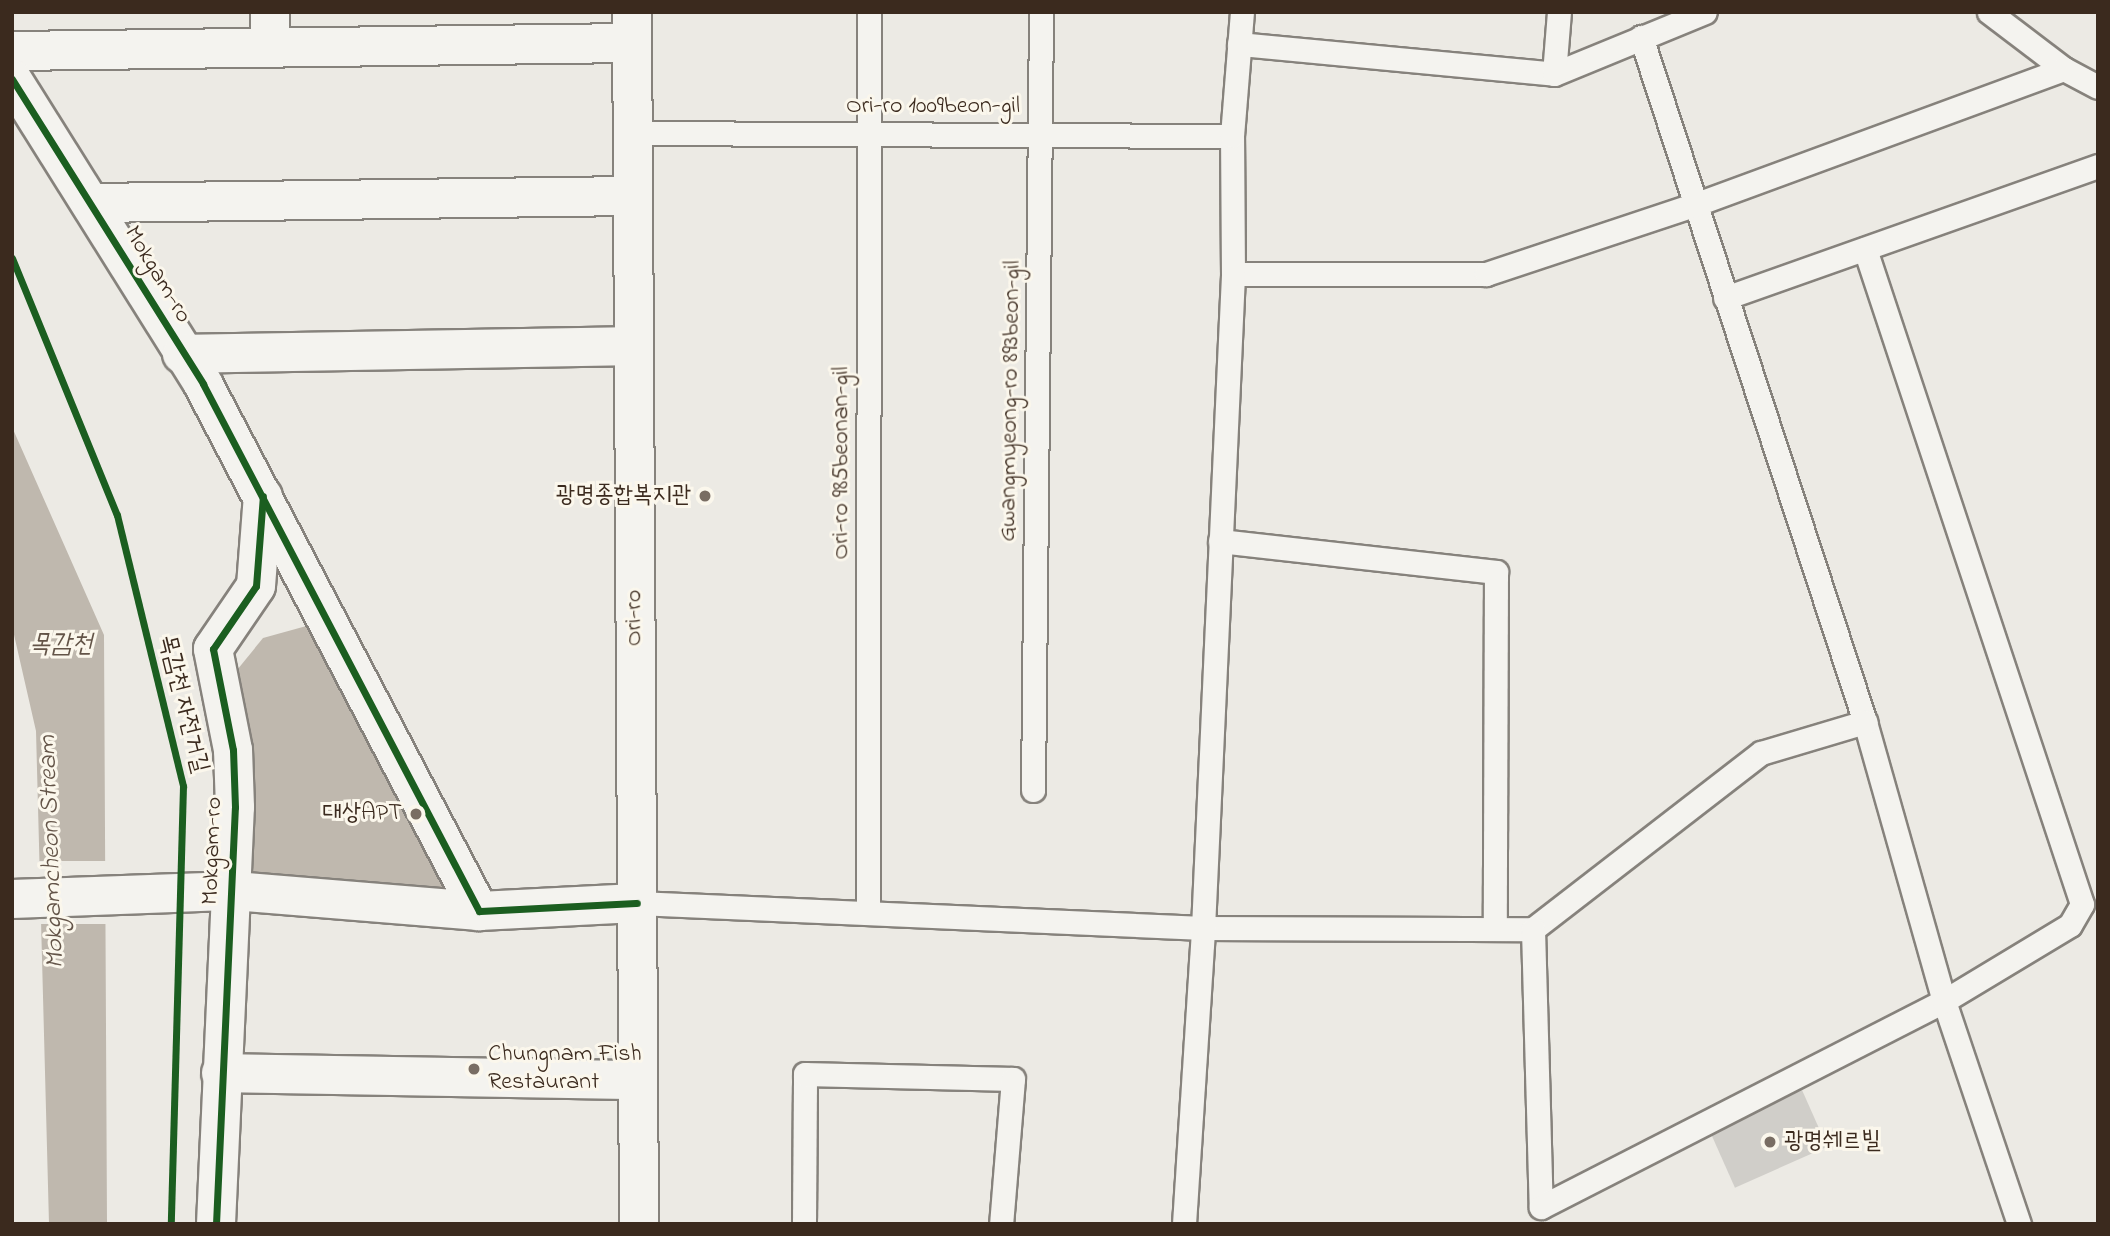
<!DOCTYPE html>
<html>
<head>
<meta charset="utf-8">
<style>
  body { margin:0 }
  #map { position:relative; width:2110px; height:1236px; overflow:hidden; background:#eceae4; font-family:"Indie Flower","Poor Story",sans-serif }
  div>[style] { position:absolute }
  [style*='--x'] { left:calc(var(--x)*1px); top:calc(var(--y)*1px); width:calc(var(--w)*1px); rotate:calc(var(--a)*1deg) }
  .water>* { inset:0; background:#bfb8ae }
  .pier>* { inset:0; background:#eceae4; transform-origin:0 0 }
  .building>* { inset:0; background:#d0cec9; transform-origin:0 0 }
  .roads { filter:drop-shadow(2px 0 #86827c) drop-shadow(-2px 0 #86827c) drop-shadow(0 2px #86827c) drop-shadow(0 -2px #86827c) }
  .lane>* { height:23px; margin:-11.5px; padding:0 11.5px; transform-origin:11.5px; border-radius:11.5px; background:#f4f3ef }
  .street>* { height:38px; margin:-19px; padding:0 19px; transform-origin:19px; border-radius:19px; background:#f4f3ef }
  .secondary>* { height:38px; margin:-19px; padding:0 19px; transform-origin:19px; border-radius:19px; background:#f4f3ef }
  .cycleway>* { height:7px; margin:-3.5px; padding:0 3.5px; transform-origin:3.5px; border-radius:3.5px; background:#1b5e20 }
  .dots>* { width:19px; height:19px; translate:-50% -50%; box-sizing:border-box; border:4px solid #fbf7ec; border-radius:50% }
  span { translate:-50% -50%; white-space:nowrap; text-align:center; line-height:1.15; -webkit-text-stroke:6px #fbf7ec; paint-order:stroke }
  .street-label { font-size:24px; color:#3b2a1e }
  .poi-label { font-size:24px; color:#3b2a1e }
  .right { translate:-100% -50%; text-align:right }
  .left { translate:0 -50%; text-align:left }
  .water-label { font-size:26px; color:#635448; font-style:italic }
  .frame { position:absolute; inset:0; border:14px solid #3b2a1e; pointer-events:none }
</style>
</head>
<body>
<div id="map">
  <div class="water">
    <i style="clip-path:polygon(12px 427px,104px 635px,107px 1224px,49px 1224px,36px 731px,12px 626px)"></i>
    <i style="clip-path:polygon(310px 625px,451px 897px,250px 877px,233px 675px,263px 638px)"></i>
  </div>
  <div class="pier">
    <i style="left:109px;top:861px;width:63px;height:72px;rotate:90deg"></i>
  </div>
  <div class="building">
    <i style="left:1802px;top:1090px;width:62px;height:101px;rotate:66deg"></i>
  </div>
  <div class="roads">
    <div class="lane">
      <i style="--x:1989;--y:12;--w:94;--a:37.2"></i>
      <i style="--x:1641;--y:37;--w:721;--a:71.89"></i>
      <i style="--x:1865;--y:722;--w:290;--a:74.2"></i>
      <i style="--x:1944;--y:1001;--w:235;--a:71.4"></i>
      <i style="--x:1239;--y:44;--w:316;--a:5.4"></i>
      <i style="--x:1554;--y:74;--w:163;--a:-22.3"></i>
      <i style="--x:1554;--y:74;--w:62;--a:-85.4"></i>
      <i style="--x:633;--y:133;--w:599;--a:0.29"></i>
      <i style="--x:1233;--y:274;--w:253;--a:0"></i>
      <i style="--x:1486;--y:274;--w:219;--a:-18.4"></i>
      <i style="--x:1694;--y:205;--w:394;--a:-20.2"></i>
      <i style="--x:2064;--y:69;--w:38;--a:28"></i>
      <i style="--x:1725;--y:298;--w:396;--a:-19.5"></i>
      <i style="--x:1220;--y:541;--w:278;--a:6.4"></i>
      <i style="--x:1496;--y:572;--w:357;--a:90.2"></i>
      <i style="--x:1033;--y:790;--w:778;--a:-89.41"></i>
      <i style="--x:637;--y:903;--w:567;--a:2.53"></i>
      <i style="--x:1203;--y:928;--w:330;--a:0.2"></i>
      <i style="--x:1533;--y:929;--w:288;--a:-37.7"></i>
      <i style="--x:1761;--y:753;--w:109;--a:-16.6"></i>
      <i style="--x:868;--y:913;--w:901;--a:-89.94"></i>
      <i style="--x:1533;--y:929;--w:278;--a:88.4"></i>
      <i style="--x:1541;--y:1207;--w:453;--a:-27.1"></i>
      <i style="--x:1944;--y:1001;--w:147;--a:-31.1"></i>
      <i style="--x:2070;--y:925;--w:24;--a:-60"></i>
      <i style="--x:2082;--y:904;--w:690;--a:-108.33"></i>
      <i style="--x:804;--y:1224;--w:150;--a:-89.6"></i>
      <i style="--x:805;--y:1074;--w:208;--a:1.4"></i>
      <i style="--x:1013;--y:1079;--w:145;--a:94.7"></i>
      <i style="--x:1184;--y:1224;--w:297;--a:-86.3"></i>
      <i style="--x:1203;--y:928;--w:655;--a:-87.37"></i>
      <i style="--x:1233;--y:274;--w:138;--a:-90.4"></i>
      <i style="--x:1232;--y:136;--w:124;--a:-85.4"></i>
    </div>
    <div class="street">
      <i style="--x:270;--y:12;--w:35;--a:90"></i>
      <i style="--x:12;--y:51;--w:620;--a:-0.74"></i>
      <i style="--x:12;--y:79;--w:360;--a:57.9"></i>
      <i style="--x:203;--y:384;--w:595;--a:62.36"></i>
      <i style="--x:479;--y:911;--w:158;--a:-2.9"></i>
      <i style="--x:91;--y:203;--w:542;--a:-0.74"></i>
      <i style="--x:182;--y:354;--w:452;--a:-1"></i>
      <i style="--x:12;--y:899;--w:222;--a:-2.1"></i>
      <i style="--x:234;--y:891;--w:246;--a:4.7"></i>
      <i style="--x:221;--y:1073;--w:417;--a:1"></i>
      <i style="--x:216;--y:1224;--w:417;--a:-87.4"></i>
      <i style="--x:235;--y:807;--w:57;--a:-92"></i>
      <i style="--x:233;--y:750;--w:103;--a:-101.2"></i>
      <i style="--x:213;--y:649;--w:76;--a:-55.7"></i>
      <i style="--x:256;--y:586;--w:90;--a:-85.6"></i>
    </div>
    <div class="secondary">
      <i style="--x:632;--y:12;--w:1212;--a:89.67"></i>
    </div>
  </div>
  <div class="cycleway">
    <i style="--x:12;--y:79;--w:360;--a:57.9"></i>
    <i style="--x:203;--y:384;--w:595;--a:62.36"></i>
    <i style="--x:479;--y:911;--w:158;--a:-2.9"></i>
    <i style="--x:12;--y:258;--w:278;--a:67.8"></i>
    <i style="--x:117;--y:515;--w:279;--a:76.3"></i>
    <i style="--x:183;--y:786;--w:438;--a:91.6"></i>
    <i style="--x:216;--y:1224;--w:417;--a:-87.4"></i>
    <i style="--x:235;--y:807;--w:57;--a:-92"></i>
    <i style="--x:233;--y:750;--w:103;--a:-101.2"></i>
    <i style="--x:213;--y:649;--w:76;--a:-55.7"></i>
    <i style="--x:256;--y:586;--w:90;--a:-85.6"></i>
  </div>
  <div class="dots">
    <i style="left:705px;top:496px;background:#796d63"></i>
    <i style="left:416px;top:814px;background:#796d63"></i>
    <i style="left:474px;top:1069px;background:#796d63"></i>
    <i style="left:1770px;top:1142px;background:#796d63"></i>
  </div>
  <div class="street-label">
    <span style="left:933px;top:107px">Ori-ro 1009beon-gil</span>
    <span style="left:157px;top:275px;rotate:59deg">Mokgam-ro</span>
    <span style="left:1011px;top:401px;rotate:-89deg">Gwangmyeong-ro 893beon-gil</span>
    <span style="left:842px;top:463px;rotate:-90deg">Ori-ro 985beonan-gil</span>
    <span style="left:635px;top:618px;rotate:-90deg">Ori-ro</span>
    <span style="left:183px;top:704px;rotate:76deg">목감천 자전거길</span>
    <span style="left:213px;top:851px;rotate:-88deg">Mokgam-ro</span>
  </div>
  <div class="poi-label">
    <span class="right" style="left:691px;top:496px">광명종합복지관</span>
    <span class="right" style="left:402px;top:814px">대상APT</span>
    <span class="left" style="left:488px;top:1069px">Chungnam Fish<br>Restaurant</span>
    <span class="left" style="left:1784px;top:1142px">광명쉐르빌</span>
  </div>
  <div class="water-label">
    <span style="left:61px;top:646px">목감천</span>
    <span style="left:53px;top:852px;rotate:-92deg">Mokgamcheon Stream</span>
  </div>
  <div class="frame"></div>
</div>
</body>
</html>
